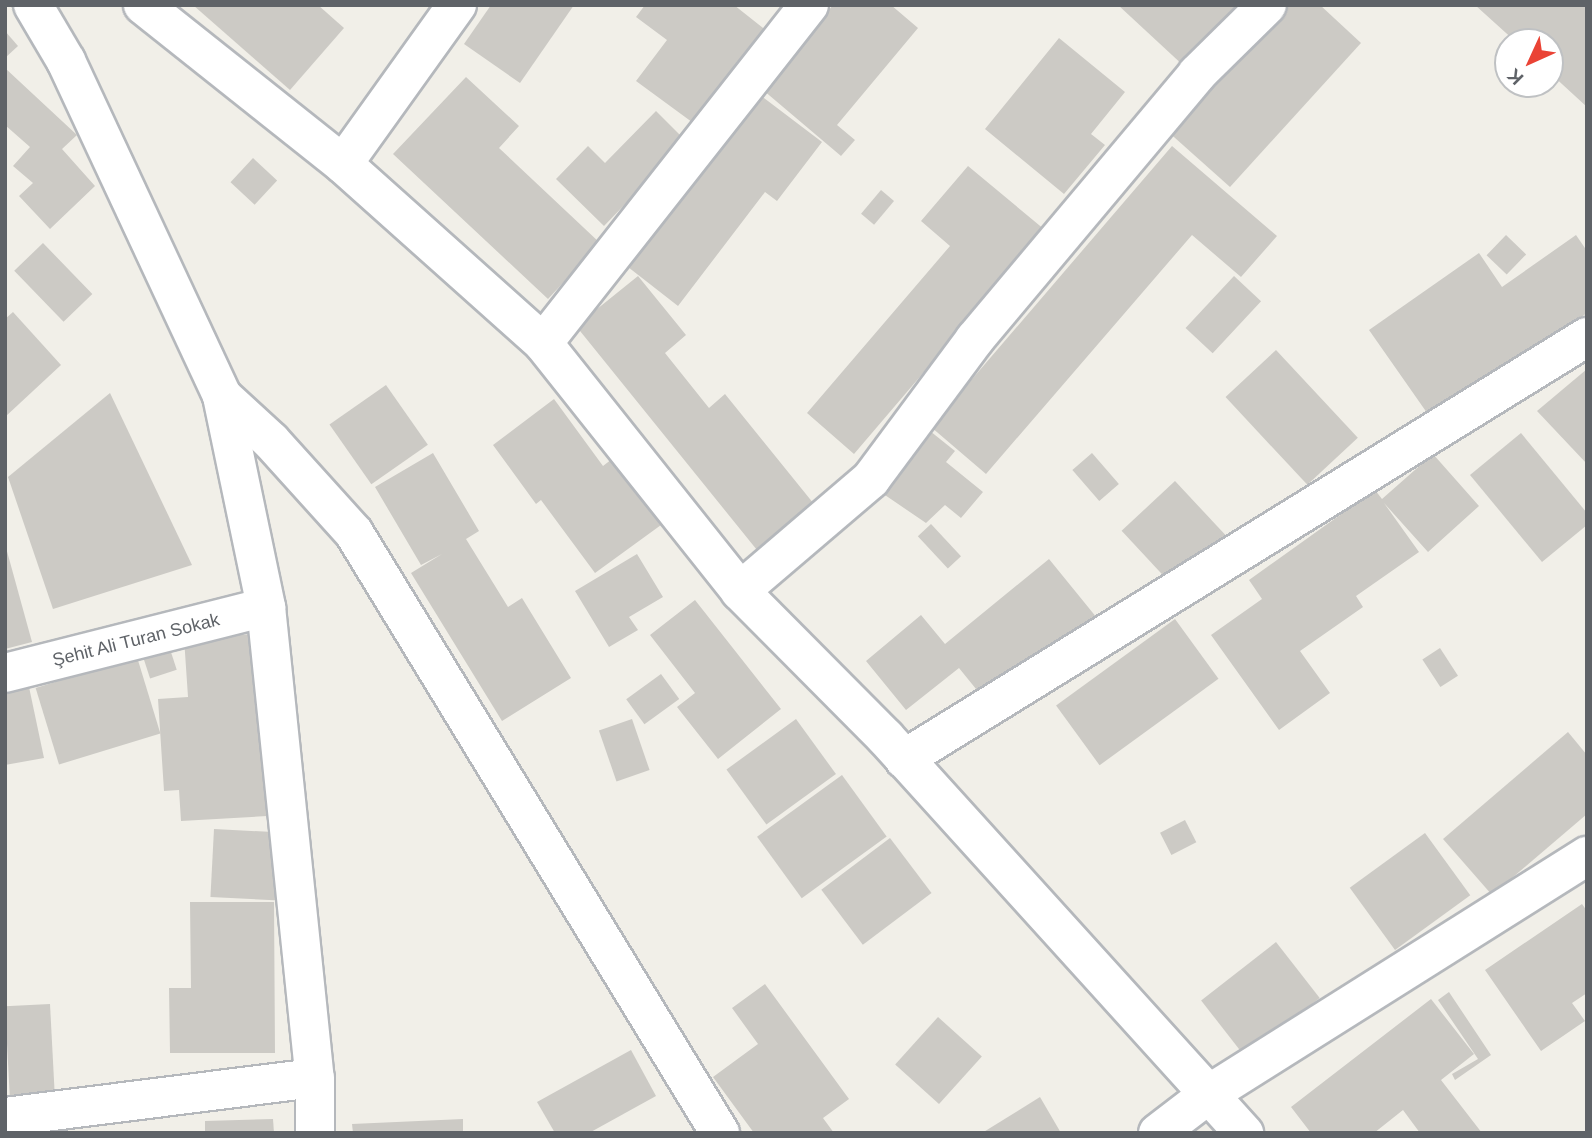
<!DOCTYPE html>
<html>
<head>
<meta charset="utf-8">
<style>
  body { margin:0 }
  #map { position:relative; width:1592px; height:1138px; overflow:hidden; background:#f1efe8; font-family:Helvetica,sans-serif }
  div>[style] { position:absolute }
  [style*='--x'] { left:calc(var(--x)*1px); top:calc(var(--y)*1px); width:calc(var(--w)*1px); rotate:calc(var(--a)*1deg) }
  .building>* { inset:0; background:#cccac5; transform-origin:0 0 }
  .roads { filter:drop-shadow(2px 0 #b5b8bc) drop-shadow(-2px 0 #b5b8bc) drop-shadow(0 2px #b5b8bc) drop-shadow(0 -2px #b5b8bc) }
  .street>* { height:38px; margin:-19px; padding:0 19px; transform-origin:19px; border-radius:19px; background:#fff }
  .secondary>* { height:38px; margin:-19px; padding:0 19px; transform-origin:19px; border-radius:19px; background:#fff }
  span { translate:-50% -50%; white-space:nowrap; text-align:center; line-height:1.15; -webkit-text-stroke:5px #fff; paint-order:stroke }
  .street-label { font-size:18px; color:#5f6368 }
  .frame { position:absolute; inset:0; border:7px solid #5f6368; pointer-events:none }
  .north { position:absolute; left:1494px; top:28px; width:70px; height:70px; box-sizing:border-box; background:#fff; border:2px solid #bfc1c3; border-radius:50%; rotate:225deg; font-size:19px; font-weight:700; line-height:28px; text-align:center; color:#5f6368 }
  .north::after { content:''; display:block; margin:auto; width:24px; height:32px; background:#ea4335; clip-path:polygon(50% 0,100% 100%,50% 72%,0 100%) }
</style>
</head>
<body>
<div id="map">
  <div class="building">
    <i style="clip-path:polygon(193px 5px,318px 5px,344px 28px,290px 90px)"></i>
    <i style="clip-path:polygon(491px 5px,574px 5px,520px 83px,464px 44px)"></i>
    <i style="clip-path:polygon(645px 5px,734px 5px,767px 31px,696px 125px,636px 81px,667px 40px,636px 17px)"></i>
    <i style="clip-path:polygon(833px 5px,891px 5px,918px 28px,837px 125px,855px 140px,841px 156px,763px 90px)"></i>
    <i style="clip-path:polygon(1118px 5px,1233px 5px,1239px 11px,1186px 68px)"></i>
    <i style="clip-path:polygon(1279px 5px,1320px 5px,1361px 43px,1230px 187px,1165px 129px)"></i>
    <i style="clip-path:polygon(1475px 5px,1587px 5px,1587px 107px,1550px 73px,1550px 42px,1516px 42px)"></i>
    <i style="clip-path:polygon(5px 31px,18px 46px,5px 58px)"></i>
    <i style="clip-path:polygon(1059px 38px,1125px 92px,1091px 134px,1105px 145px,1064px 194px,985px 129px)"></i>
    <i style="clip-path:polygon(5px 68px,77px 135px,62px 149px,95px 186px,50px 229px,19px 196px,33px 183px,13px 166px,30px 147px,5px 125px)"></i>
    <i style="clip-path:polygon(466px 77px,519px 126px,499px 148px,600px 243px,548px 299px,393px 154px)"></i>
    <i style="clip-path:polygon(760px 95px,822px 142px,777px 201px,765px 192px,678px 306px,628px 267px)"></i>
    <i style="clip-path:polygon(656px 111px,686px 141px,604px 226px,556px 179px,588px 146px,605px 163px)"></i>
    <i style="clip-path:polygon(1172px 146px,1277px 236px,1241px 277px,1192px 235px,986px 474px,931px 427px)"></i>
    <i style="left:253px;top:158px;width:33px;height:33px;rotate:43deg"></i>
    <i style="clip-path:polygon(968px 166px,1045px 230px,854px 454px,807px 413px,950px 246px,921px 221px)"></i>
    <i style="left:881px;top:190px;width:17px;height:31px;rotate:40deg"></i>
    <i style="left:1506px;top:235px;width:28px;height:28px;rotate:44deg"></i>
    <i style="clip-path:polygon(1576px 235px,1587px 251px,1587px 313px,1432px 420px,1369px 330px,1479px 253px,1502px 287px)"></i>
    <i style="left:43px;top:243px;width:71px;height:40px;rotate:46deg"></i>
    <i style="clip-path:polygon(638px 276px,686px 335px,665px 353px,709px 408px,725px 394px,818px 509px,761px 555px,576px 326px)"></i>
    <i style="left:1234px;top:276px;width:37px;height:71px;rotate:43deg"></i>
    <i style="clip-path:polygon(13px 312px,61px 365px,5px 417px,5px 319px)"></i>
    <i style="left:1276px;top:350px;width:120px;height:69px;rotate:47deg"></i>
    <i style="clip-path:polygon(1587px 369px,1587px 464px,1537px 411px)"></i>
    <i style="left:386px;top:385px;width:73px;height:69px;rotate:55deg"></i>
    <i style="clip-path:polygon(110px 393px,192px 565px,53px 609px,8px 477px)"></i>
    <i style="clip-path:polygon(554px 399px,603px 466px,612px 459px,661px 525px,595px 573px,541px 500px,536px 504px,493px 445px)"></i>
    <i style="clip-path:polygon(930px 431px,955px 451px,946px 462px,983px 492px,961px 518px,945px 505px,926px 523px,882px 493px)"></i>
    <i style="clip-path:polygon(1521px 433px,1587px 513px,1587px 525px,1542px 562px,1470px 475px)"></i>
    <i style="clip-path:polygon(433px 453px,479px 531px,466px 539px,508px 607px,522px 598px,571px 678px,502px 721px,411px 573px,442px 554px,421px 565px,375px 487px)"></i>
    <i style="left:1092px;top:453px;width:41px;height:26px;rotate:49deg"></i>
    <i style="clip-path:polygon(1433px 454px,1479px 506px,1428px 552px,1384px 503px,1419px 552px,1356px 596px,1363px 607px,1300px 651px,1330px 693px,1279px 730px,1211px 635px,1262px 599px,1249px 580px,1375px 490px,1382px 499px)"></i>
    <i style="left:1175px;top:481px;width:75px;height:73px;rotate:47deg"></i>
    <i style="left:931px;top:524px;width:44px;height:18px;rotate:47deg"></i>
    <i style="clip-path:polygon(5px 544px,32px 642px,5px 649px)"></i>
    <i style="clip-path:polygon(637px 554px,663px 597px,629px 617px,638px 630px,609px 647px,575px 591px)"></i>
    <i style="clip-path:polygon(1049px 559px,1097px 618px,989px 705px,959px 668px,906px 710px,866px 661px,921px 615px,945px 644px)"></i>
    <i style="clip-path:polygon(695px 600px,781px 709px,718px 759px,677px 707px,695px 693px,650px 635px)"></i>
    <i style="left:1175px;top:619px;width:74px;height:147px;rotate:54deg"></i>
    <i style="clip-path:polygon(255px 634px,267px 816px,181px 821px,179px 790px,164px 791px,158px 699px,188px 697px,184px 638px)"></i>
    <i style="left:169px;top:646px;width:25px;height:28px;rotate:72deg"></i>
    <i style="left:1440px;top:648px;width:33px;height:21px;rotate:57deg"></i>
    <i style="left:137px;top:657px;width:80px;height:106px;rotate:73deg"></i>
    <i style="left:661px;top:674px;width:31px;height:43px;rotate:54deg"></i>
    <i style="clip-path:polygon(29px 687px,44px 758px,5px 765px,5px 692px)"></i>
    <i style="left:632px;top:719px;width:54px;height:35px;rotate:71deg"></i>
    <i style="left:796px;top:719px;width:68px;height:86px;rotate:54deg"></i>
    <i style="clip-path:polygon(1568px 732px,1587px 755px,1587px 814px,1492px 895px,1443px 839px)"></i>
    <i style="left:842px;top:775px;width:76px;height:105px;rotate:54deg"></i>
    <i style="left:1185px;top:820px;width:25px;height:28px;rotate:63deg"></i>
    <i style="left:214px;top:829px;width:69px;height:68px;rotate:3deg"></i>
    <i style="left:1425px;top:833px;width:77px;height:93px;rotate:54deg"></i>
    <i style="left:890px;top:838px;width:69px;height:86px;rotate:53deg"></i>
    <i style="clip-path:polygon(190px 902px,274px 902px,275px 1053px,170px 1053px,169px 988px,191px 988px)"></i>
    <i style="clip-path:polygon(1582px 904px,1587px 911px,1587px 993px,1572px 1003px,1585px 1021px,1541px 1051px,1485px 970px)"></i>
    <i style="left:1276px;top:942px;width:71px;height:95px;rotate:52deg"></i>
    <i style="clip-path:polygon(765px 984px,849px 1099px,823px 1118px,834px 1133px,754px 1133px,713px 1077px,758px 1044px,732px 1008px)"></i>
    <i style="clip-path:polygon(1449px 992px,1491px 1055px,1455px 1080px,1452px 1074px,1478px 1059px,1438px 1000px)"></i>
    <i style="clip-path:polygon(1431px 999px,1474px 1054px,1441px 1080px,1482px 1133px,1420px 1133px,1403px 1110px,1374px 1133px,1311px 1133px,1291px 1107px)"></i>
    <i style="left:50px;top:1004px;width:89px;height:45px;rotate:87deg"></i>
    <i style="left:938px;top:1017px;width:59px;height:64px;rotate:42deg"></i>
    <i style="clip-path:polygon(631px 1050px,656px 1096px,589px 1133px,555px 1133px,537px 1102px)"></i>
    <i style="clip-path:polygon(1040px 1097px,1061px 1133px,982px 1133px)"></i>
    <i style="clip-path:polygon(273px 1119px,274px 1133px,205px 1133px,205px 1121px)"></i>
    <i style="clip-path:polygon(463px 1119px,463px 1133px,353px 1133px,352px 1124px)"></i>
  </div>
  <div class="roads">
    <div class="street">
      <i style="--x:143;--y:5;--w:256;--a:38.5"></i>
      <i style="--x:343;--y:164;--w:268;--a:41.8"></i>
      <i style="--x:543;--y:343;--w:317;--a:51.5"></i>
      <i style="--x:740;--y:591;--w:206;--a:45.2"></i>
      <i style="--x:885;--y:737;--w:535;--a:47.81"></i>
      <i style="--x:343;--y:164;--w:196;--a:-54.4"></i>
      <i style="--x:543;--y:343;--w:430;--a:-51.8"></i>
      <i style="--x:222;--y:396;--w:67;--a:42.6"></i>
      <i style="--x:271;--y:441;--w:124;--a:47.9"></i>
      <i style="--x:354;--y:533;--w:703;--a:58.62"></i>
      <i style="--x:740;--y:591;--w:172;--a:-40.5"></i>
      <i style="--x:871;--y:479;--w:174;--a:-53.4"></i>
      <i style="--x:975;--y:339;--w:346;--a:-50"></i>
      <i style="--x:1197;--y:74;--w:98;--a:-44.6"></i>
      <i style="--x:5;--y:673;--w:269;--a:-14.2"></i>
      <i style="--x:904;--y:759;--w:803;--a:-31.71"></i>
      <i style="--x:5;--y:1117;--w:312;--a:-7.2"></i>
      <i style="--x:1158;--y:1133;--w:64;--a:-37.4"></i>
      <i style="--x:1209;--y:1094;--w:447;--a:-32.2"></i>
    </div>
    <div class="secondary">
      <i style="--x:33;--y:5;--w:65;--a:59.5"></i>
      <i style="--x:66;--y:61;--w:370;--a:65"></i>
      <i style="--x:222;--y:396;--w:216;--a:78.2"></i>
      <i style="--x:266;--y:607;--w:474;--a:84.1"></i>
      <i style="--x:315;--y:1078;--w:55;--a:90"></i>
    </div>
  </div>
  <div class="street-label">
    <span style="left:136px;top:640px;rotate:-14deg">Şehit Ali Turan Sokak</span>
  </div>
  <div class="frame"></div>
  <div class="north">K</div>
</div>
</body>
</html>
